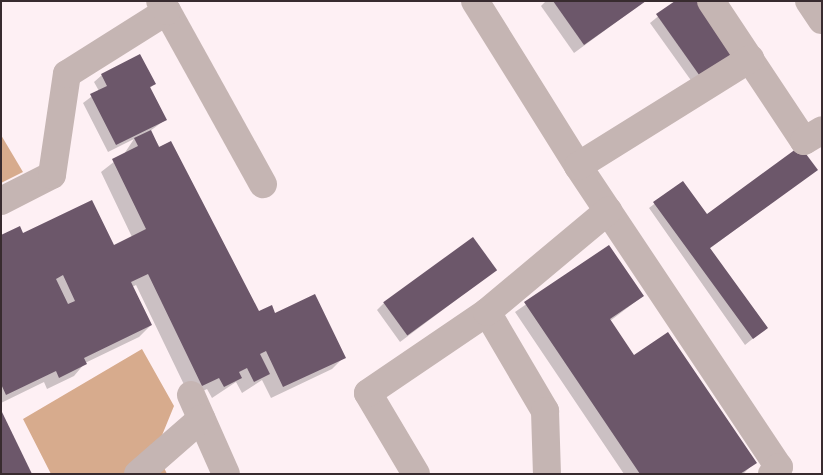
<!DOCTYPE html>
<html>
<head>
<meta charset="utf-8">
<style>
  body { margin:0 }
  #map { position:relative; width:823px; height:475px; overflow:hidden; background:#fef0f4; font-family:Lato,sans-serif }
  div>[style] { position:absolute }
  [style*='--x'] { left:calc(var(--x)*1px); top:calc(var(--y)*1px); width:calc(var(--w)*1px); rotate:calc(var(--a)*1deg) }
  .forest>* { inset:0; background:#d7ab8d }
  .shadow>* { inset:0; background:#0003 }
  .building>* { inset:0; background:#6c576a; transform-origin:0 0 }
  .minor>* { height:28px; margin:-14px; padding:0 14px; transform-origin:14px; border-radius:14px; background:#c5b5b3 }
  span { translate:-50% -50%; white-space:nowrap; text-align:center; line-height:1.15; -webkit-text-stroke:5px #fff; paint-order:stroke }
  .frame { position:absolute; inset:0; border:2px solid #382b2f; pointer-events:none }
</style>
</head>
<body>
<div id="map">
  <div class="forest">
    <i style="clip-path:polygon(1px 135px,23px 172px,1px 183px)"></i>
    <i style="clip-path:polygon(142px 349px,174px 406px,156px 450px,167px 474px,51px 474px,23px 419px)"></i>
  </div>
  <div class="shadow">
    <i style="clip-path:polygon(546px 1px,645px 1px,574px 53px,541px 6px)"></i>
    <i style="clip-path:polygon(677px 1px,735px 55px,695px 86px,650px 23px)"></i>
    <i style="clip-path:polygon(102px 75px,154px 84px,149px 89px,165px 120px,150px 131px,259px 313px,275px 315px,344px 357px,332px 369px,271px 398px,262px 380px,242px 393px,236px 382px,212px 398px,207px 389px,190px 397px,136px 285px,132px 287px,151px 325px,139px 337px,85px 363px,74px 376px,47px 389px,44px 382px,1px 403px,1px 237px,23px 235px,113px 246px,132px 237px,101px 172px,124px 154px,134px 139px,108px 152px,83px 103px,99px 91px,94px 82px)"></i>
    <i style="clip-path:polygon(816px 170px,709px 249px,767px 327px,745px 345px,649px 208px,683px 182px,702px 218px)"></i>
    <i style="clip-path:polygon(609px 247px,643px 296px,610px 321px,634px 356px,755px 462px,743px 474px,624px 474px,515px 312px)"></i>
    <i style="clip-path:polygon(496px 270px,400px 342px,377px 310px,384px 303px)"></i>
  </div>
  <div class="building">
    <i style="clip-path:polygon(553px 1px,646px 1px,584px 45px)"></i>
    <i style="clip-path:polygon(675px 1px,698px 1px,737px 55px,702px 79px,656px 14px)"></i>
    <i style="clip-path:polygon(140px 54px,156px 84px,150px 87px,167px 120px,116px 145px,90px 94px,107px 86px,101px 74px)"></i>
    <i style="clip-path:polygon(evenodd,151px 130px,159px 147px,171px 141px,259px 311px,272px 305px,275px 313px,315px 294px,346px 358px,283px 387px,266px 351px,260px 354px,270px 374px,254px 382px,247px 368px,239px 372px,242px 378px,224px 387px,219px 378px,202px 386px,148px 274px,131px 282px,152px 325px,84px 358px,87px 364px,59px 378px,56px 371px,6px 395px,1px 384px,1px 235px,20px 226px,23px 233px,92px 200px,114px 245px,146px 229px,112px 159px,138px 146px,134px 138px,151px 130px,63px 275px,75px 301px,68px 304px,56px 279px,63px 275px)"></i>
    <i style="clip-path:polygon(800px 146px,818px 170px,710px 248px,768px 328px,753px 339px,653px 202px,683px 181px,707px 214px)"></i>
    <i style="left:473px;top:237px;width:41px;height:111px;rotate:54deg"></i>
    <i style="clip-path:polygon(609px 245px,644px 296px,610px 319px,634px 355px,668px 332px,757px 463px,740px 474px,640px 474px,524px 302px)"></i>
    <i style="clip-path:polygon(1px 410px,32px 474px,1px 474px)"></i>
  </div>
  <div class="minor">
    <i style="--x:475;--y:1;--w:195;--a:58"></i>
    <i style="--x:578;--y:166;--w:362;--a:56.3"></i>
    <i style="--x:779;--y:467;--w:10;--a:135"></i>
    <i style="--x:711;--y:1;--w:168;--a:56.4"></i>
    <i style="--x:804;--y:141;--w:21;--a:-31"></i>
    <i style="--x:809;--y:1;--w:23;--a:56"></i>
    <i style="--x:167;--y:11;--w:198;--a:61"></i>
    <i style="--x:578;--y:166;--w:203;--a:-31.9"></i>
    <i style="--x:1;--y:201;--w:57;--a:-27"></i>
    <i style="--x:52;--y:175;--w:102;--a:-81.6"></i>
    <i style="--x:67;--y:74;--w:118;--a:-32.2"></i>
    <i style="--x:167;--y:11;--w:12;--a:-125"></i>
    <i style="--x:487;--y:312;--w:115;--a:59.6"></i>
    <i style="--x:545;--y:411;--w:63;--a:88.2"></i>
    <i style="--x:191;--y:395;--w:86;--a:66.1"></i>
    <i style="--x:138;--y:474;--w:84;--a:-41.1"></i>
    <i style="--x:416;--y:474;--w:94;--a:-120.7"></i>
    <i style="--x:368;--y:393;--w:144;--a:-34.2"></i>
    <i style="--x:487;--y:312;--w:158;--a:-39.9"></i>
  </div>
  <div class="frame"></div>
</div>
</body>
</html>
